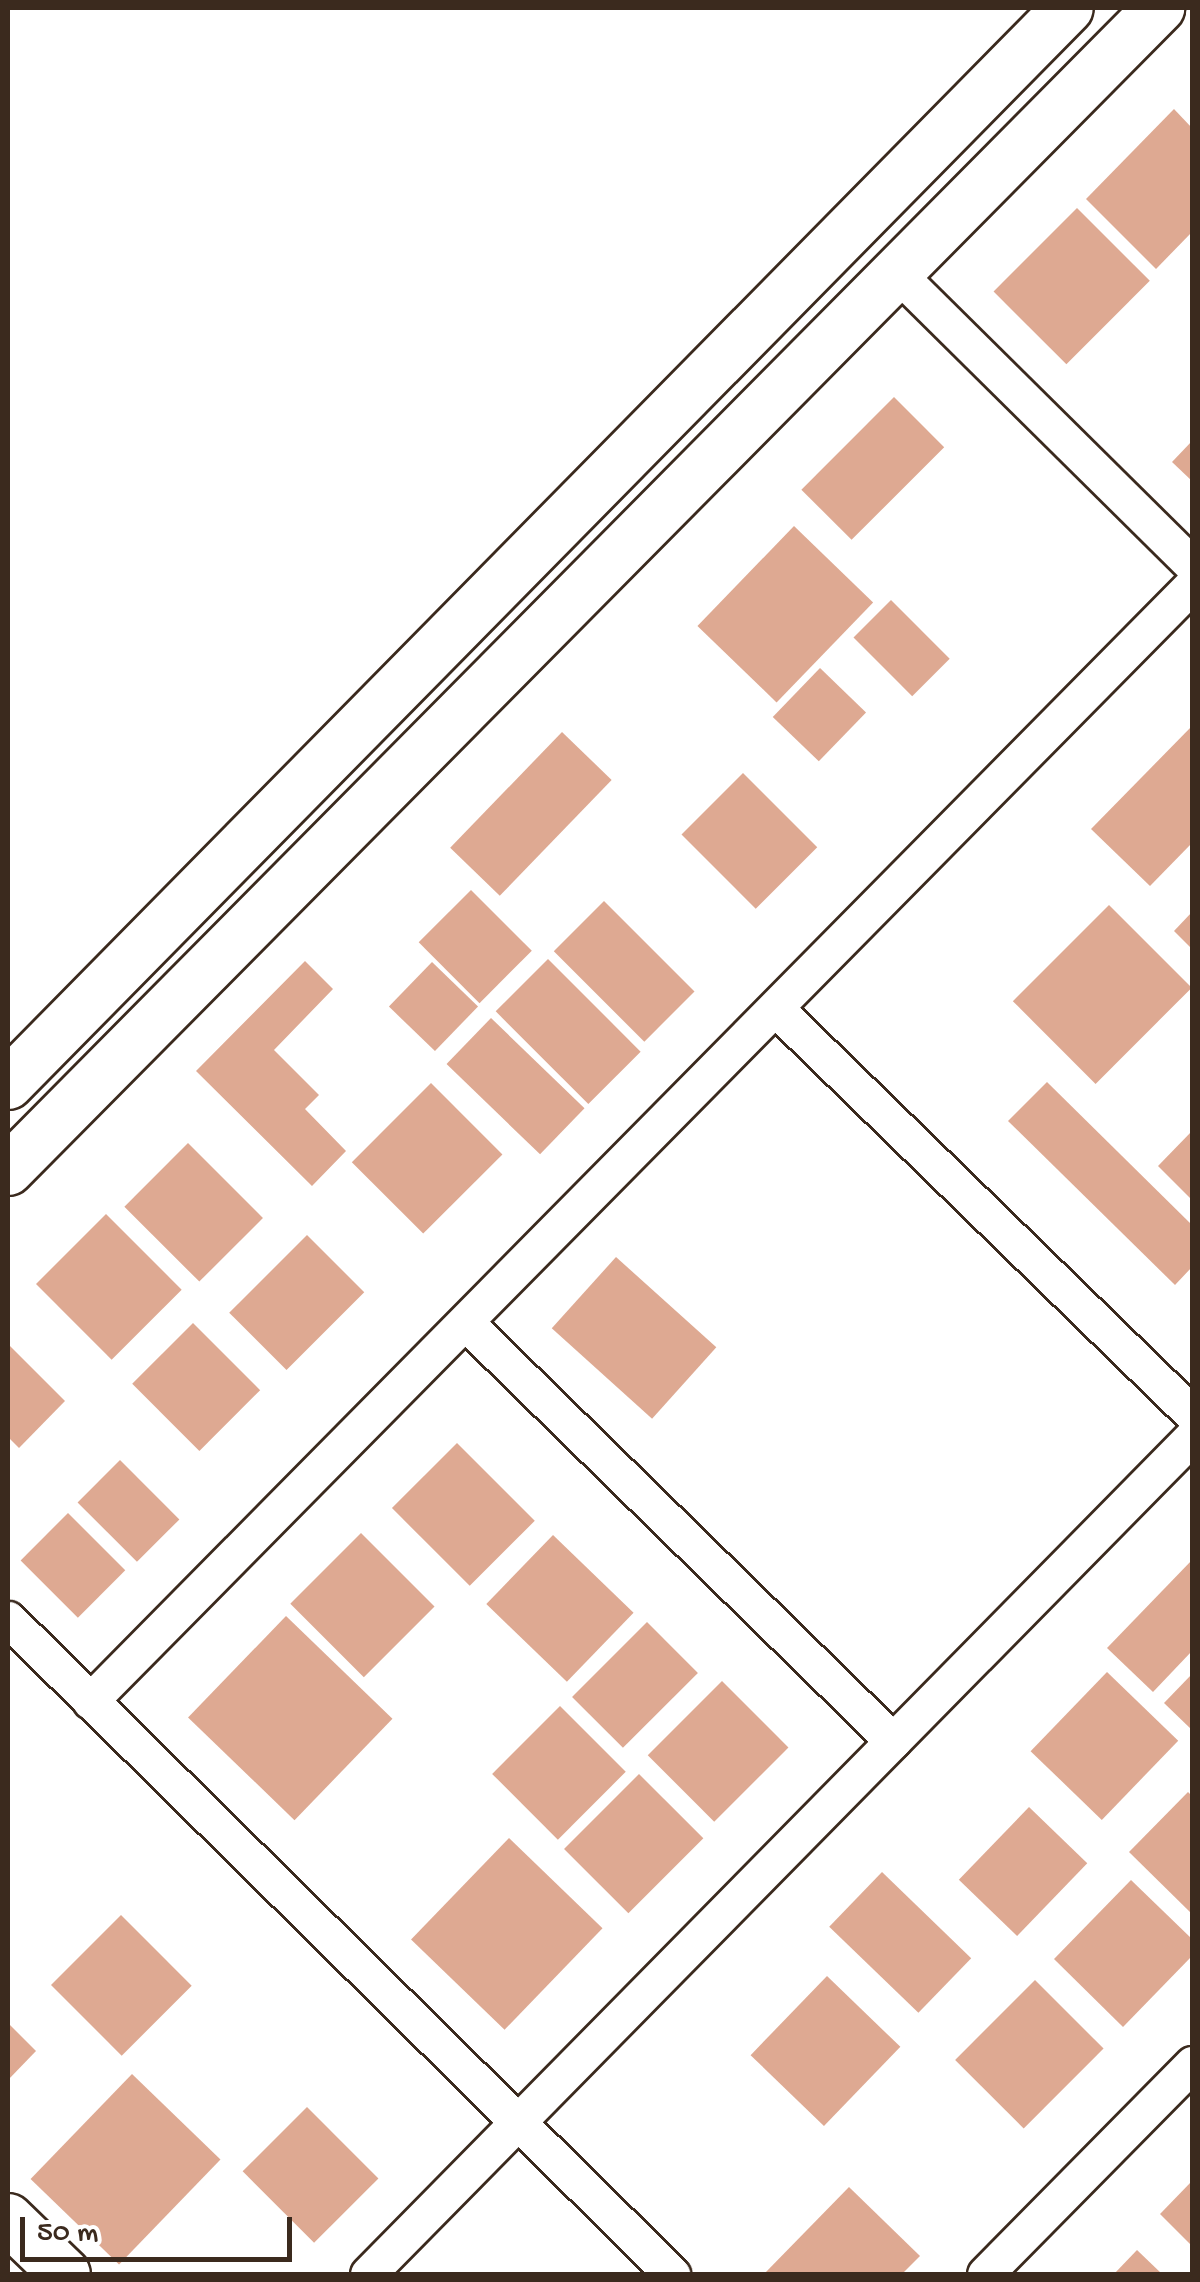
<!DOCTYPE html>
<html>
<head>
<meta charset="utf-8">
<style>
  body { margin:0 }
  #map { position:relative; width:1200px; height:2282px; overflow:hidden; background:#fff; font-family:"Gochi Hand",sans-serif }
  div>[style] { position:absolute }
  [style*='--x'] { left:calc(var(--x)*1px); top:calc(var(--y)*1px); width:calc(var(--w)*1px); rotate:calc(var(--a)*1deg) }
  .building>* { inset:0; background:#dea992; transform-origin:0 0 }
  .roads { filter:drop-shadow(2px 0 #3b2a1e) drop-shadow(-2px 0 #3b2a1e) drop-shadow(0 2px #3b2a1e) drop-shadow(0 -2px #3b2a1e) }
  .street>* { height:35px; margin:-17.5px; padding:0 17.5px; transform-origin:17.5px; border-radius:17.5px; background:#fff }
  .secondary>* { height:50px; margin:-25px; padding:0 25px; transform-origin:25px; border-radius:25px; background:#fff }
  span { translate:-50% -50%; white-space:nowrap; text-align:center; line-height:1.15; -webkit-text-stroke:10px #fff; paint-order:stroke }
  .frame { position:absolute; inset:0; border:10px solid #3b2a1e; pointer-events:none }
  .scale { position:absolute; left:20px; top:2217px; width:272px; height:45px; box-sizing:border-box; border:5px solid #3b2a1e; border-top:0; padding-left:12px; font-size:30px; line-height:35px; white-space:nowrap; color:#3b2a1e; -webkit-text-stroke:8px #fff; paint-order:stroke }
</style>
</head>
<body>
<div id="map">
  <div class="building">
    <i style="clip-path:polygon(1174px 109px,1192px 128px,1192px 232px,1156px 269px,1086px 199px)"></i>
    <i style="left:1077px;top:208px;width:103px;height:118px;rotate:45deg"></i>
    <i style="left:894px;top:397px;width:71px;height:131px;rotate:45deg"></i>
    <i style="clip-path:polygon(1192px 441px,1192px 481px,1172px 462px)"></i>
    <i style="left:794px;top:526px;width:110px;height:139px;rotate:44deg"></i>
    <i style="left:891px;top:600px;width:83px;height:53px;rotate:45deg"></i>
    <i style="left:820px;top:668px;width:64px;height:68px;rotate:44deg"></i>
    <i style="clip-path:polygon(1192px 726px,1192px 843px,1150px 886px,1091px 829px)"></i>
    <i style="left:562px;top:732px;width:69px;height:161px;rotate:44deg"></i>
    <i style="left:743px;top:773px;width:105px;height:87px;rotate:45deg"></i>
    <i style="left:471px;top:890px;width:86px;height:74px;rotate:45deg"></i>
    <i style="left:604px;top:901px;width:128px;height:71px;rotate:45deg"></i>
    <i style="left:1109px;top:905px;width:117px;height:136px;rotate:45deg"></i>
    <i style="clip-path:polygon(1192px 912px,1192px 949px,1174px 931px)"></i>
    <i style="left:548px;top:959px;width:131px;height:74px;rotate:45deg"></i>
    <i style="clip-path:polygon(305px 961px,333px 989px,274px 1050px,319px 1095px,305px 1109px,346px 1151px,312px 1186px,196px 1071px)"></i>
    <i style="left:432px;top:962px;width:64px;height:62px;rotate:44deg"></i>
    <i style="left:491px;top:1018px;width:130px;height:64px;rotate:44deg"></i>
    <i style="clip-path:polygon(1047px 1082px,1192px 1225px,1192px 1267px,1175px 1285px,1008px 1121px)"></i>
    <i style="left:431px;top:1083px;width:101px;height:112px;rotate:45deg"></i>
    <i style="clip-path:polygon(1192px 1131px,1192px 1200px,1158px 1166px)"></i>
    <i style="left:188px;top:1143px;width:106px;height:90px;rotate:45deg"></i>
    <i style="left:106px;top:1214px;width:107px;height:99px;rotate:45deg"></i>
    <i style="left:307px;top:1235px;width:81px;height:110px;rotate:45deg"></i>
    <i style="left:616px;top:1257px;width:135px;height:96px;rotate:42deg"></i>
    <i style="left:193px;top:1323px;width:95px;height:86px;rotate:45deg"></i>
    <i style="clip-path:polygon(8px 1344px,65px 1401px,19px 1448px,8px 1437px)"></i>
    <i style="left:457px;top:1443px;width:110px;height:92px;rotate:45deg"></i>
    <i style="left:120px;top:1460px;width:84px;height:60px;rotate:45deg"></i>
    <i style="left:68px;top:1513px;width:81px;height:67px;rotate:45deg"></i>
    <i style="left:361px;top:1533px;width:104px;height:100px;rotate:45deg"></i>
    <i style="left:553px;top:1535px;width:112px;height:96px;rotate:44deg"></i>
    <i style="clip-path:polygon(1192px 1560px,1192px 1651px,1153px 1692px,1107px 1648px)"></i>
    <i style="left:286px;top:1616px;width:148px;height:141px;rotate:44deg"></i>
    <i style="left:647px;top:1622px;width:72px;height:106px;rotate:45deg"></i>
    <i style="left:1107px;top:1672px;width:99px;height:110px;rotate:44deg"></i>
    <i style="clip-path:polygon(1192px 1674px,1192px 1730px,1164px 1703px)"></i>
    <i style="left:722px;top:1681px;width:94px;height:105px;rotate:45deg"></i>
    <i style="left:560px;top:1706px;width:93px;height:96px;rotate:45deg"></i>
    <i style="left:639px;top:1774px;width:91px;height:106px;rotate:45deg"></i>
    <i style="clip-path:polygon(1188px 1792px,1192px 1796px,1192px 1914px,1129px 1852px)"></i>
    <i style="left:1029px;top:1807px;width:81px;height:101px;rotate:44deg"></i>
    <i style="left:509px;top:1838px;width:130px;height:141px;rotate:44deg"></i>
    <i style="left:882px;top:1872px;width:124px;height:76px;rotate:44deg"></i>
    <i style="clip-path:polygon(1131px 1880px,1192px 1939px,1192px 1956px,1123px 2027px,1054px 1959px)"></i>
    <i style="left:121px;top:1915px;width:100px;height:99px;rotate:45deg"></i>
    <i style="left:827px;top:1976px;width:102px;height:110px;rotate:44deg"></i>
    <i style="left:1035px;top:1980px;width:97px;height:113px;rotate:45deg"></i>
    <i style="clip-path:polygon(8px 2023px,36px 2051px,8px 2080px)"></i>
    <i style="left:132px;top:2074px;width:123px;height:146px;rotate:44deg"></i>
    <i style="left:307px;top:2107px;width:101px;height:91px;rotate:45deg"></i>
    <i style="clip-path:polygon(1192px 2181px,1192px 2246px,1160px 2214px)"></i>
    <i style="clip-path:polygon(849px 2187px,920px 2256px,902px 2274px,764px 2274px)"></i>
    <i style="clip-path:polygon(1137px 2250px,1162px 2274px,1114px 2274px)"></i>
  </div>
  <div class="roads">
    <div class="street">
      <i style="--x:895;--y:271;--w:418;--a:44.7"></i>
      <i style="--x:775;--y:1008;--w:582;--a:44.23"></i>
      <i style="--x:465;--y:1322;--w:599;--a:44.39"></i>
      <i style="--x:8;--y:1619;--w:933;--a:44.61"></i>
      <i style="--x:90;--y:1701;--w:1568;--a:-45.36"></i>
      <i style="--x:368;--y:2274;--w:1175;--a:-45.45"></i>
      <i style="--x:985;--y:2274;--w:295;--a:-45.4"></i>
    </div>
    <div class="secondary">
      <i style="--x:8;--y:1084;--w:1510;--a:-45.43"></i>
      <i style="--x:8;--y:1170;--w:1636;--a:-45.27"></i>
      <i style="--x:8;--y:2219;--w:79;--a:44"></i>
    </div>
  </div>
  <div class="frame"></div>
  <div class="scale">50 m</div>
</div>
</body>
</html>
